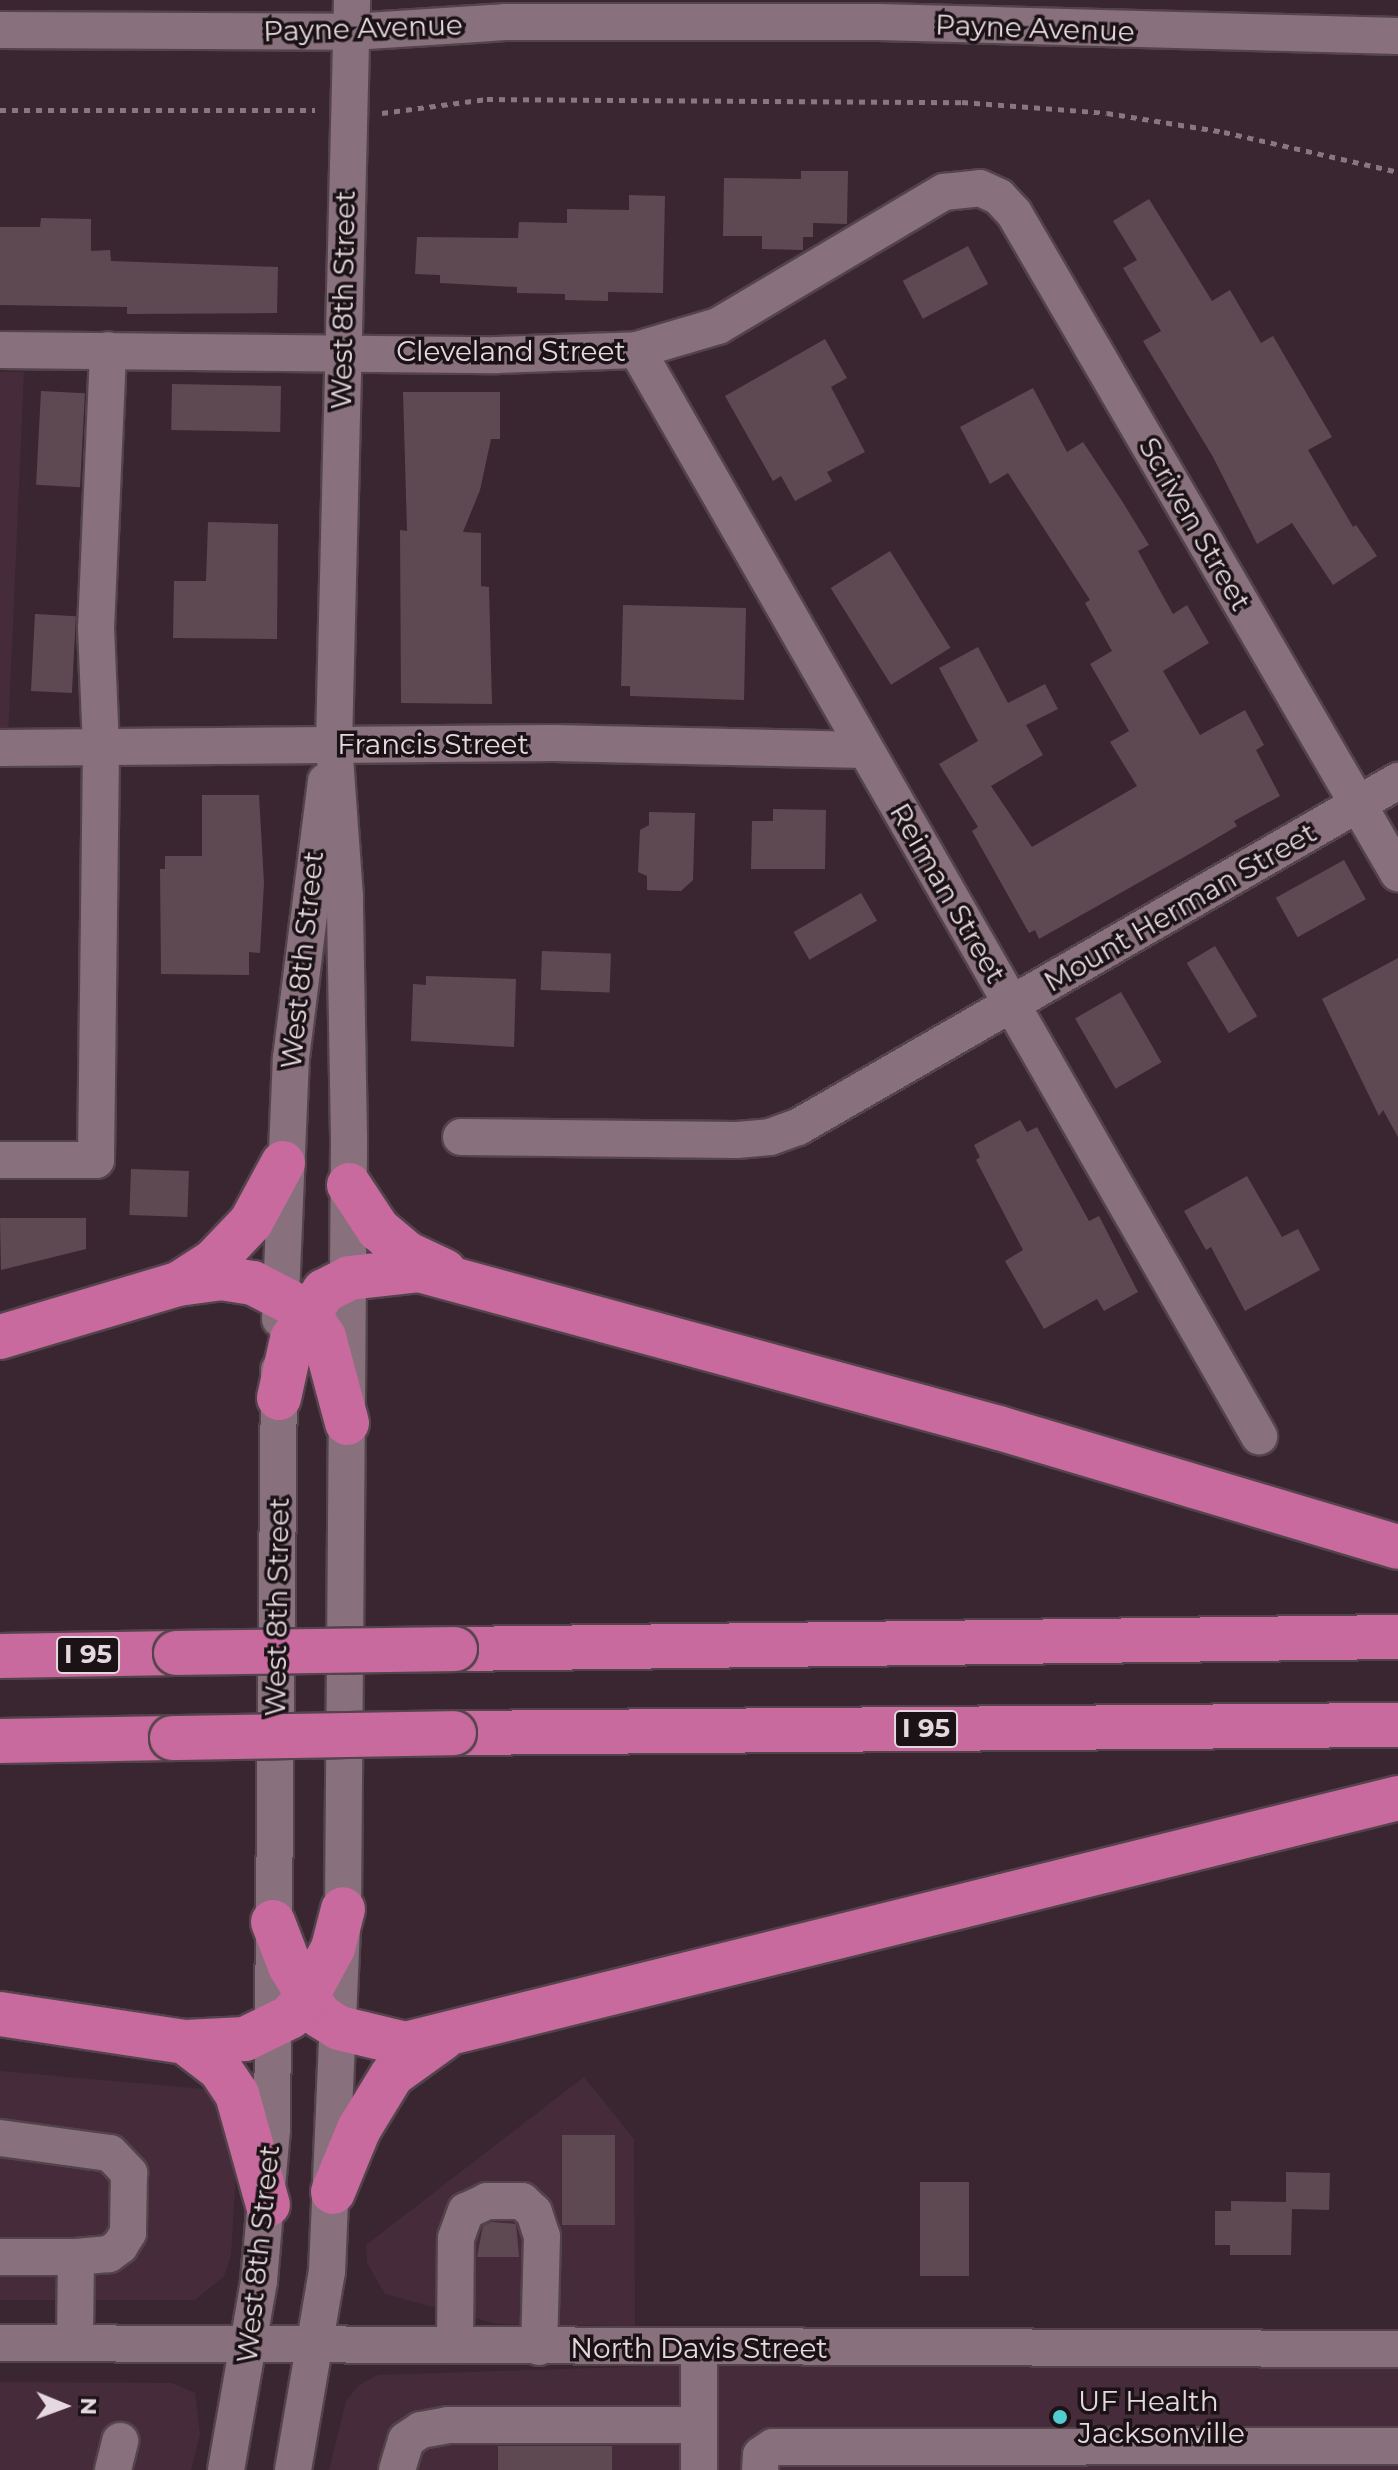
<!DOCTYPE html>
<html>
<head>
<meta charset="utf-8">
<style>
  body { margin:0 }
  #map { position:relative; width:1398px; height:2470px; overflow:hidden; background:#3a2630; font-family:Montserrat,sans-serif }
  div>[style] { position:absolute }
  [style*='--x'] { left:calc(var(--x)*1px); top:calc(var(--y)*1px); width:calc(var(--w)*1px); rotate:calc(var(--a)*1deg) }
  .built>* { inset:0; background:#462c3a }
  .building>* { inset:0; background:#5e4953; transform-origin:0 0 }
  .path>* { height:5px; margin-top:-2.5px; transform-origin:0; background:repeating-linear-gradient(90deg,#88777f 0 6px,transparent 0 12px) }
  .roads { filter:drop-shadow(2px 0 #53434b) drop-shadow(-2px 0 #53434b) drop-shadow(0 2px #53434b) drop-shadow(0 -2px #53434b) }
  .minor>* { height:36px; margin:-18px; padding:0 18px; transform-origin:18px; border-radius:18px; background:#88717c }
  .highway>* { height:44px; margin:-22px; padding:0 22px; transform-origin:22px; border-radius:22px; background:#c86a9d }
  .bridges { filter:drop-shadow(2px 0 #53434b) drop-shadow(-2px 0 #53434b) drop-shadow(0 2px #53434b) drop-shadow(0 -2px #53434b) }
  .highway-bridge>* { height:44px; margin:-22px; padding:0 22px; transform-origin:22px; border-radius:22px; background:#c86a9d }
  .dots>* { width:22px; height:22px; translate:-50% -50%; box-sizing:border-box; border:4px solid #1b1216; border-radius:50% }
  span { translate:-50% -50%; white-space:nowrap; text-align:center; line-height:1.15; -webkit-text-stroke:7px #1b1216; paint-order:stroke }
  .shield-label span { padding:2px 6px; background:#1b1216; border:2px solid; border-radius:6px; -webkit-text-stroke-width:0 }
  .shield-label { font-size:26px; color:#e5d8de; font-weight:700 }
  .street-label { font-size:28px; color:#e5d8de }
  .poi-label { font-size:28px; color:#e5d8de }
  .left { translate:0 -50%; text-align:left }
  .north { position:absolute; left:24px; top:2366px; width:80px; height:80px; -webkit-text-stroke:6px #1b1216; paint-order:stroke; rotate:91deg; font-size:22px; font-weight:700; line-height:32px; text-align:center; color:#e5d8de }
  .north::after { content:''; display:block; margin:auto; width:28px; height:36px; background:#e5d8de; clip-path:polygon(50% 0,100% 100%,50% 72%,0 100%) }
</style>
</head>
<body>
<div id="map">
  <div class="built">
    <i style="clip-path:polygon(0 372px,24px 372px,8px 737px,0 736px)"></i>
    <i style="clip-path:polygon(0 2071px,215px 2090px,238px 2137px,231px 2256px,224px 2276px,195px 2300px,0 2300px)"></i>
    <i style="clip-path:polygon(584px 2077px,634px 2139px,635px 2326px,497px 2324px,385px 2294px,367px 2263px,366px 2245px)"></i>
    <i style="clip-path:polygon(722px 2364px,1398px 2364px,1398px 2470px,329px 2470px,346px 2401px,359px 2385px,378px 2375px)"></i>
    <i style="clip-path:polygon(0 2382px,172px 2383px,195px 2393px,200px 2434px,191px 2470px,0 2470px)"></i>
  </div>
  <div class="building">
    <i style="clip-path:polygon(801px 171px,848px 171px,847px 224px,813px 223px,813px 237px,803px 237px,803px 250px,762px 249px,762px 236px,723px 236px,724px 178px,801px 179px)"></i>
    <i style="clip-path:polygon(629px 195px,665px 196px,663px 293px,608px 292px,608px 301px,565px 300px,565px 294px,517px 293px,517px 287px,440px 283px,440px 275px,415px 274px,417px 237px,518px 238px,519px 222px,567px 223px,567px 209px,629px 210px)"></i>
    <i style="clip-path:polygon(1149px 199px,1212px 301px,1230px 290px,1261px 343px,1273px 336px,1332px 437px,1308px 450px,1353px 527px,1356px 525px,1377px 556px,1333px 585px,1292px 523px,1257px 544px,1213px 457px,1143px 341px,1161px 331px,1123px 268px,1137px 260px,1113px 221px)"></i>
    <i style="clip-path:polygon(41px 218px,91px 219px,91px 251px,110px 250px,111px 261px,278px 267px,277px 313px,127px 314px,127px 307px,0 305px,0 227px,40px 227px)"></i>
    <i style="left:968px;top:246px;width:43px;height:74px;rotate:62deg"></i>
    <i style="clip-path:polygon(825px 339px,847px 378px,831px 387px,865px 452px,827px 472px,832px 481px,795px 501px,781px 476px,773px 481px,725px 396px)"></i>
    <i style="left:172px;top:384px;width:109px;height:46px;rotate:1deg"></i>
    <i style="clip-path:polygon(1033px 388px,1067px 452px,1083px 442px,1122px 501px,1149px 545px,1138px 551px,1173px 614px,1187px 605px,1209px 643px,1163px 671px,1200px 735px,1245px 710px,1264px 745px,1256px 750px,1280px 796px,1234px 821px,1237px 826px,1200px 848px,1039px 939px,1035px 930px,1029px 933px,972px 831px,978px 827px,939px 764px,978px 741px,939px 668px,978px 647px,1008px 703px,1045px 684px,1058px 709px,1026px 725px,1043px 755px,991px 786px,1032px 847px,1137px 786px,1110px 742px,1129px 731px,1090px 664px,1112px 651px,1085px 603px,1090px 600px,1008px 473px,990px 484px,960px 427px)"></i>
    <i style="left:41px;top:391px;width:44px;height:94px;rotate:3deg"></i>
    <i style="clip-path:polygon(403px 392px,500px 392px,500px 439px,491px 439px,480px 490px,463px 532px,481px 533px,481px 586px,489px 587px,492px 704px,401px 703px,400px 530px,407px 531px)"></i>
    <i style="clip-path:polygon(208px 522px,278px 524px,277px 639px,173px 638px,174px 581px,206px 581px)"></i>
    <i style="left:890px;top:551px;width:114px;height:70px;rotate:58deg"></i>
    <i style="clip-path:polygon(623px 605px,746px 608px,744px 700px,630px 696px,630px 686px,621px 686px)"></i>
    <i style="left:35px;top:614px;width:41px;height:77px;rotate:3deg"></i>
    <i style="clip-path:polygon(202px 795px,259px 795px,264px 883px,260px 953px,249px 952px,249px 975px,161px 974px,160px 869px,165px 869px,165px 856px,202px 856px)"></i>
    <i style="clip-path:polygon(773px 809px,826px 810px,825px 869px,751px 869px,752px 821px,773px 821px)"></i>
    <i style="clip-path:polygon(649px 812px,695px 813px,693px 880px,681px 891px,647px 890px,647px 876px,638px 872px,640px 830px,649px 825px)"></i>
    <i style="left:1344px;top:860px;width:45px;height:78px;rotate:61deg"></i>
    <i style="left:861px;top:893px;width:32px;height:78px;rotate:60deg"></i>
    <i style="left:1215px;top:946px;width:82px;height:33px;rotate:59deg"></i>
    <i style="left:542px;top:951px;width:69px;height:39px;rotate:2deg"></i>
    <i style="clip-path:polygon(1398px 958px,1398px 1137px,1383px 1110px,1379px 1116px,1322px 999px)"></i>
    <i style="clip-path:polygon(426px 976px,516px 979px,514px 1047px,411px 1041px,413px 984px,426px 985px)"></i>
    <i style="left:1121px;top:992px;width:81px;height:53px;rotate:60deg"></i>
    <i style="clip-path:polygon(1020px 1120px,1027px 1132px,1037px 1127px,1089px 1221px,1099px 1216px,1138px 1292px,1104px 1311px,1097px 1299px,1044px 1329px,1005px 1261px,1023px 1250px,976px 1160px,980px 1157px,974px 1145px)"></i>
    <i style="left:131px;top:1169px;width:58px;height:46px;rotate:2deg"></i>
    <i style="clip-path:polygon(1247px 1176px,1282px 1237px,1298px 1229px,1320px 1270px,1245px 1311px,1211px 1247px,1206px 1250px,1184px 1211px)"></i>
    <i style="clip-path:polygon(0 1218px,86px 1218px,86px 1249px,1px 1270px)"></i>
    <i style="left:562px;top:2135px;width:53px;height:90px"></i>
    <i style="clip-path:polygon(1286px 2172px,1330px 2173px,1329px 2210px,1292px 2209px,1291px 2255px,1230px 2255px,1230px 2245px,1215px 2245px,1215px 2211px,1231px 2211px,1231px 2201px,1286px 2202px)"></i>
    <i style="left:920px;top:2182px;width:49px;height:94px"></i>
    <i style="clip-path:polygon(492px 2222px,516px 2224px,519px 2257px,477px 2257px,483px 2226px)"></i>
    <i style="left:498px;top:2446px;width:114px;height:24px"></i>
  </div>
  <div class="path">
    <i style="--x:0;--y:110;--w:315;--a:0"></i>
    <i style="--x:382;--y:113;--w:106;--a:-7.6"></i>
    <i style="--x:487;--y:99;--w:475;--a:0.4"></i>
    <i style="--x:962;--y:102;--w:145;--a:4.3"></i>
    <i style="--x:1107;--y:113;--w:119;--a:9.2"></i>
    <i style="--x:1224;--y:132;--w:179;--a:12.9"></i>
  </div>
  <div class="roads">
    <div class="minor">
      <i style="--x:0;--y:30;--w:352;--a:0.3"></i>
      <i style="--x:352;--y:32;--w:153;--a:-3.7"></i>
      <i style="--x:505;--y:22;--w:374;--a:0"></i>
      <i style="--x:879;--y:22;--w:519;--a:1.55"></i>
      <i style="--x:0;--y:350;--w:497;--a:0.6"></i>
      <i style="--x:497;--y:355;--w:140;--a:-2"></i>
      <i style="--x:637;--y:350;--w:84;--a:-16.5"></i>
      <i style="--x:718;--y:326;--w:263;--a:-30.7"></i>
      <i style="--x:944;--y:192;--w:36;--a:-6"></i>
      <i style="--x:980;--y:188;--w:21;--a:25"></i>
      <i style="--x:999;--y:197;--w:22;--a:47"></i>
      <i style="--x:1014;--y:213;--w:764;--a:59.81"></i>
      <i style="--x:637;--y:350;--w:1252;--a:60.2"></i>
      <i style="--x:0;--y:748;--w:553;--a:-0.52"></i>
      <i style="--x:553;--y:743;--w:312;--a:1.3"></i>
      <i style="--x:461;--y:1137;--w:276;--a:0.6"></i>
      <i style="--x:737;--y:1140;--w:33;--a:-5"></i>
      <i style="--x:770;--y:1137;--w:30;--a:-20"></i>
      <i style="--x:798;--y:1127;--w:693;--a:-29.97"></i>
      <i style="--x:0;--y:1160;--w:96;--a:0"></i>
      <i style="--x:96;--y:1160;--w:413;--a:-89.3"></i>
      <i style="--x:101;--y:747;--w:119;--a:-92.4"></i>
      <i style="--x:96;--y:628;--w:278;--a:-87.5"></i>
      <i style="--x:280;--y:1319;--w:261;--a:-87.6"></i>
      <i style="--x:291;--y:1058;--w:279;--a:-82.8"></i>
      <i style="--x:0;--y:2138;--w:111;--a:7.8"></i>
      <i style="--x:110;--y:2153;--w:28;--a:46"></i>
      <i style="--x:129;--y:2173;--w:60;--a:91"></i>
      <i style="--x:128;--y:2233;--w:15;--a:122"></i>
      <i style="--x:120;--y:2246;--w:14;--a:144"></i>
      <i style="--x:109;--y:2254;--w:33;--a:175"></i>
      <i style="--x:76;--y:2257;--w:86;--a:90.7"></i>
      <i style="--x:0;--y:2257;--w:76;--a:0"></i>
      <i style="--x:0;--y:2343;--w:1398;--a:0.25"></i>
      <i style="--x:455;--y:2345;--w:107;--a:-89.5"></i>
      <i style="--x:456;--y:2238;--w:29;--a:-70"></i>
      <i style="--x:466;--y:2211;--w:23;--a:-25"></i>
      <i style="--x:487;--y:2201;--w:35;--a:0"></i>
      <i style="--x:522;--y:2201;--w:16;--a:43"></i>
      <i style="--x:534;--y:2212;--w:25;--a:72"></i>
      <i style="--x:542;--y:2236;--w:111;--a:91.5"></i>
      <i style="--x:113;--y:2470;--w:30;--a:-76"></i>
      <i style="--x:226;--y:2470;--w:192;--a:-80.1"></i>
      <i style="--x:259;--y:2281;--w:153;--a:-85.1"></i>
      <i style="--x:272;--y:2129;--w:759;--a:-89.47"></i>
      <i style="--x:293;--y:2470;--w:202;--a:-80.3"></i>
      <i style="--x:327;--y:2271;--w:362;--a:-87.5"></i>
      <i style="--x:343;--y:1909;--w:771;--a:-89.55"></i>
      <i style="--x:349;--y:1138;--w:241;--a:-91"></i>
      <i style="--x:345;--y:897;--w:153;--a:-94.1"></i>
      <i style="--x:334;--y:744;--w:744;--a:-88.61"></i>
      <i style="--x:397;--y:2470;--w:31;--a:-73"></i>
      <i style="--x:406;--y:2440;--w:18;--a:-34"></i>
      <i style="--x:421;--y:2430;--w:27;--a:-10"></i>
      <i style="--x:448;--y:2425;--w:250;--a:0"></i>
      <i style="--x:699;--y:2470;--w:120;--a:-90"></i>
      <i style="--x:760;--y:2470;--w:15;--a:-86"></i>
      <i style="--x:761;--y:2455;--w:14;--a:-34"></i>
      <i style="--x:773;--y:2447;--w:625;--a:-0.09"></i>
    </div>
    <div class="highway">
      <i style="--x:349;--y:1185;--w:53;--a:56.6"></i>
      <i style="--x:378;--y:1229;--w:39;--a:40"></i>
      <i style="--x:408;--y:1254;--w:40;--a:25"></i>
      <i style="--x:180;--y:1283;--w:40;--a:-32.9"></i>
      <i style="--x:214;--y:1261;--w:54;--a:-46.5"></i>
      <i style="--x:251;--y:1222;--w:67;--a:-61.5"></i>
      <i style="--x:0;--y:1337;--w:186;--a:-16.6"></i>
      <i style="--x:178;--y:1284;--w:43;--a:-7.9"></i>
      <i style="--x:221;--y:1278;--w:32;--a:9"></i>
      <i style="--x:253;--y:1283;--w:61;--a:27.4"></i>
      <i style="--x:307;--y:1311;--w:31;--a:57"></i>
      <i style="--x:324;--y:1337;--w:89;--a:75"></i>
      <i style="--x:279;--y:1398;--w:60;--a:-77.6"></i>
      <i style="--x:292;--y:1339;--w:58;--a:-56.3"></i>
      <i style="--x:324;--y:1291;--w:28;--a:-27"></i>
      <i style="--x:349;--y:1278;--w:70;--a:-6.5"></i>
      <i style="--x:419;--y:1270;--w:601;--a:15.24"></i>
      <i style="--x:999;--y:1428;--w:416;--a:16.6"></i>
      <i style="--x:455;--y:1649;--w:943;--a:-0.73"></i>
      <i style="--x:0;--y:1656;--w:176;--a:-1"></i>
      <i style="--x:454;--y:1733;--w:944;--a:-0.49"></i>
      <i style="--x:0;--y:1741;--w:172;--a:-1"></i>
      <i style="--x:273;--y:1922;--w:47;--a:68.9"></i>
      <i style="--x:290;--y:1966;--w:58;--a:59"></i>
      <i style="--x:320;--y:2016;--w:22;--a:32"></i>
      <i style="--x:339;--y:2028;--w:68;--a:13.6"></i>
      <i style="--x:405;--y:2044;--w:1023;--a:-13.91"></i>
      <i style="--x:0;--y:2014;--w:187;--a:8.6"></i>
      <i style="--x:185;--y:2042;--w:60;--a:-2.9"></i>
      <i style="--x:245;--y:2039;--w:50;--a:-26.1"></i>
      <i style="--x:290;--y:2017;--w:25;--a:-50"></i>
      <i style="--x:306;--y:1998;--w:57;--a:-61.6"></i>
      <i style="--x:333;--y:1948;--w:40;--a:-75.6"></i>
      <i style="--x:185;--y:2042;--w:44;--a:37.6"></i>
      <i style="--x:220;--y:2069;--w:30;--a:56"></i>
      <i style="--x:237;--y:2094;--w:115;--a:74.4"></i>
      <i style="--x:333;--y:2192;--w:68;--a:-67.6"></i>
      <i style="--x:359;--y:2129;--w:63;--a:-58.6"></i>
      <i style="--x:392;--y:2075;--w:62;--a:-35.8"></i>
    </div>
  </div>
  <div class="bridges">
    <div class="highway-bridge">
      <i style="--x:176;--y:1653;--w:279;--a:-0.8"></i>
      <i style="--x:172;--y:1738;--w:282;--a:-1"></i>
    </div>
  </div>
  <div class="dots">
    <i style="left:1060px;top:2417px;background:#52ccd0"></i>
  </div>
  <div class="shield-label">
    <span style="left:88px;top:1655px">I 95</span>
    <span style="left:926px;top:1729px">I 95</span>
  </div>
  <div class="street-label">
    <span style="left:363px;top:28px;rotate:-2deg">Payne Avenue</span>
    <span style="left:1035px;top:28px;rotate:2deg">Payne Avenue</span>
    <span style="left:343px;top:300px;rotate:-89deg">West 8th Street</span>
    <span style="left:511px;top:351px">Cleveland Street</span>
    <span style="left:1195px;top:524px;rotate:60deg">Scriven Street</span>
    <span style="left:433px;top:744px">Francis Street</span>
    <span style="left:948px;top:893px;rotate:60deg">Reiman Street</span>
    <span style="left:1180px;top:907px;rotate:-30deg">Mount Herman Street</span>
    <span style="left:302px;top:960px;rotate:-84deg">West 8th Street</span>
    <span style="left:277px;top:1607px;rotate:-89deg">West 8th Street</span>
    <span style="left:258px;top:2254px;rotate:-84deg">West 8th Street</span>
    <span style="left:699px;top:2348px">North Davis Street</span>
  </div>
  <div class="poi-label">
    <span class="left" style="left:1078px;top:2417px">UF Health<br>Jacksonville</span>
  </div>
  <div class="north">N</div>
</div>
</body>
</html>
